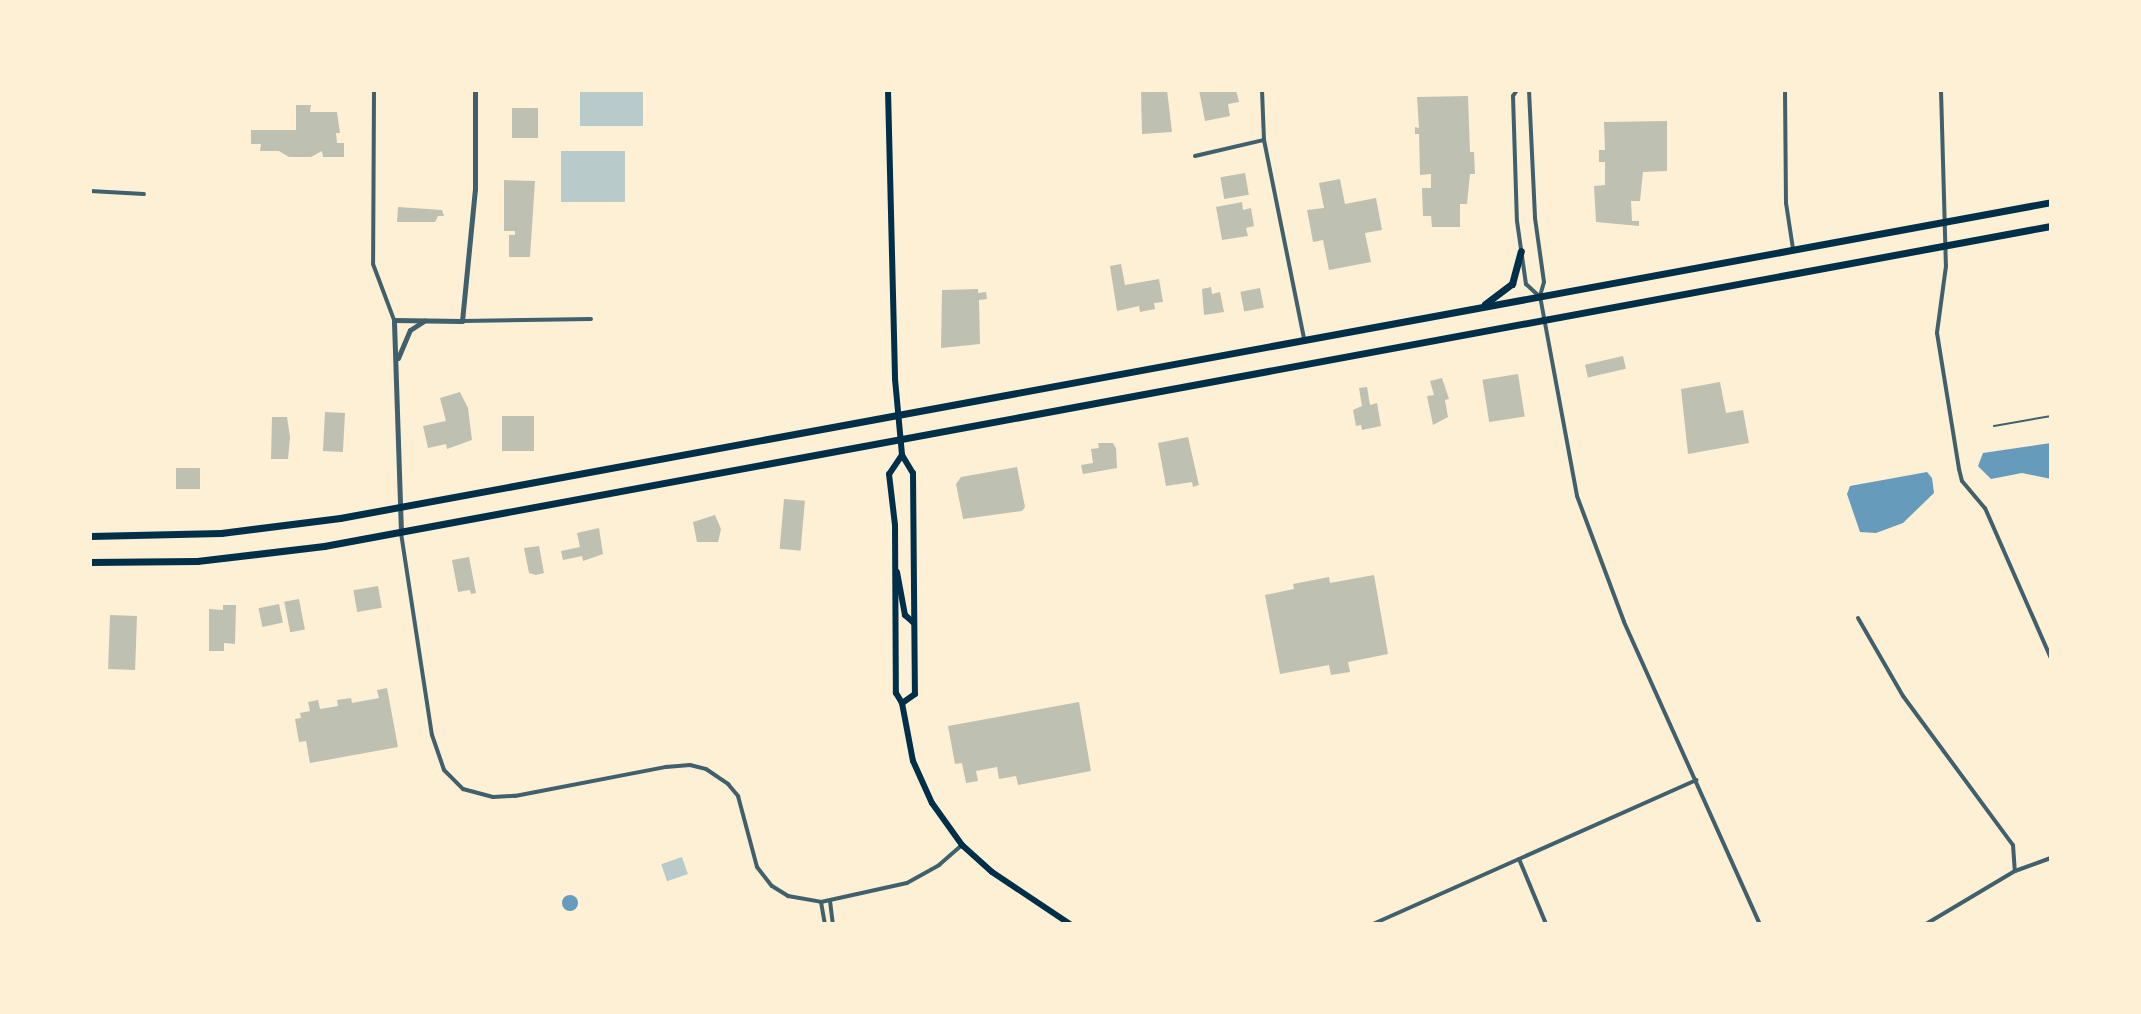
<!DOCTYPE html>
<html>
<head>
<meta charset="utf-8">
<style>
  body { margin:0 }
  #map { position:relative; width:2141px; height:1014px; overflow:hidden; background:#fdf0d5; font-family:Overpass,sans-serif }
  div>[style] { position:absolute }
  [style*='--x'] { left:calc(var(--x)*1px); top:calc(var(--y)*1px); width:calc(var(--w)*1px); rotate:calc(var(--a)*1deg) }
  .green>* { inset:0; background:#b9caca; transform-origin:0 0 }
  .water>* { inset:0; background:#669bbc }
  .round { border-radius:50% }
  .building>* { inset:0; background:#bec0b2; transform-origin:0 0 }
  .service>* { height:2px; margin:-1px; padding:0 1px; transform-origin:1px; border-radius:1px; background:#3f606c }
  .minor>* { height:4px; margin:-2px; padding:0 2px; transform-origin:2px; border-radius:2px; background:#3f606c }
  .tertiary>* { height:5px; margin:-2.5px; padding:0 2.5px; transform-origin:2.5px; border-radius:2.5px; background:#3f606c }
  .secondary>* { height:6px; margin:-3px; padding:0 3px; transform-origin:3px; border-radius:3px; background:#003049 }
  .trunk>* { height:7px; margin:-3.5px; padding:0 3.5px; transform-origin:3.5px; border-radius:3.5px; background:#003049 }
  span { translate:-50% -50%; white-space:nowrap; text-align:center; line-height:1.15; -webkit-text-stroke:4.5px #fdf0d5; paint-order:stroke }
  .frame { position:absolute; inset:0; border:92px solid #fdf0d5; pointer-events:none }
</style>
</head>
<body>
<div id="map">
  <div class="green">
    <i style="left:580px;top:90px;width:63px;height:36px"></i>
    <i style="left:561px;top:151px;width:64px;height:51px"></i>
    <i style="left:682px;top:857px;width:18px;height:22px;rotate:71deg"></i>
  </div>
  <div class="water">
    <i style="clip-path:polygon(2051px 443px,2051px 479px,2022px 473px,1991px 479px,1978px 466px,1983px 453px)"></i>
    <i style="clip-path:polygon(1927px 472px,1932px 478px,1934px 493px,1903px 523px,1876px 533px,1860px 532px,1847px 494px,1850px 486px)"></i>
    <i class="round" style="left:562px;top:895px;width:16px;height:16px"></i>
  </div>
  <div class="building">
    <i style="clip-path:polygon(1141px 90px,1167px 90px,1172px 132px,1142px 134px)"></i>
    <i style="clip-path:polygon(1199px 90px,1236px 90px,1239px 102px,1228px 104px,1230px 116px,1205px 121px)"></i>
    <i style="clip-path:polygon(1468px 96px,1470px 152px,1474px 152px,1475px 174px,1470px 174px,1467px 204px,1460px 204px,1460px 227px,1432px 227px,1431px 216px,1423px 216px,1422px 188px,1431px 188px,1431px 174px,1420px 175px,1419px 134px,1415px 134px,1415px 127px,1419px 128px,1417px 97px)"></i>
    <i style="clip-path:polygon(296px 105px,311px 105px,310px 112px,337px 112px,340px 133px,336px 133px,337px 143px,344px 143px,344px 157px,323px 157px,322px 151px,311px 157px,289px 157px,279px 151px,260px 151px,261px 144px,251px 144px,251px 130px,296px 130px)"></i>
    <i style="left:512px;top:108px;width:26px;height:30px"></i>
    <i style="clip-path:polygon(1667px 121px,1667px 171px,1643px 172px,1640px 201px,1631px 201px,1632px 221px,1639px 221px,1639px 226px,1596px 222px,1594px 186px,1605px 185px,1605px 162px,1599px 162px,1599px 150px,1605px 150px,1604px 122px)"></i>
    <i style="left:1245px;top:173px;width:22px;height:25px;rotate:80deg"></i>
    <i style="clip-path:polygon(1340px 179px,1345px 204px,1376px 198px,1382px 230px,1365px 233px,1371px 262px,1329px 270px,1323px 240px,1313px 242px,1307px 210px,1324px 208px,1319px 183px)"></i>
    <i style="clip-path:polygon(504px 180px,535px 181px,530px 257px,509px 257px,509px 235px,515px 235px,515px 231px,504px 231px)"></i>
    <i style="clip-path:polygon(1242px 202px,1243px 210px,1251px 208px,1254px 226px,1246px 228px,1248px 236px,1222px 240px,1216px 207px)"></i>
    <i style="clip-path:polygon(398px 207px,442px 210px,444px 216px,438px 216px,435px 222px,397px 222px)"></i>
    <i style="clip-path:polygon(1121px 264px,1125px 285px,1159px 279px,1163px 302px,1154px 303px,1155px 309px,1140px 312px,1139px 306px,1117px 311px,1110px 266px)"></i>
    <i style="clip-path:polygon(1211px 287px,1212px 294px,1220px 292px,1224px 312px,1204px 315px,1202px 289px)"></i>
    <i style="left:1260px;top:288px;width:20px;height:20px;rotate:79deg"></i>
    <i style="clip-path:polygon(978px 289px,978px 293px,986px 292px,987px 299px,979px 300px,980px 344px,941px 348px,942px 290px)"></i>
    <i style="left:1623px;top:356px;width:13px;height:39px;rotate:77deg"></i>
    <i style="left:1518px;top:374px;width:43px;height:36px;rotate:81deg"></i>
    <i style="clip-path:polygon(1442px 378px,1449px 399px,1445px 400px,1448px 417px,1433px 425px,1427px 396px,1434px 395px,1430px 381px)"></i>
    <i style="clip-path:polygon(1720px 382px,1726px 413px,1743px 410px,1749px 443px,1688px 454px,1681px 389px)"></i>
    <i style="clip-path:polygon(1367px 387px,1370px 405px,1377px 403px,1381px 426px,1362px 430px,1361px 425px,1356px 426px,1353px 410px,1362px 406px,1359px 388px)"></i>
    <i style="clip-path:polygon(460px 392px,468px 408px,472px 440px,447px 449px,446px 444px,428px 448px,423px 426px,446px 421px,440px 398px)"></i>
    <i style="left:325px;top:412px;width:20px;height:39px;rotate:3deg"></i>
    <i style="left:534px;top:416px;width:35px;height:32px;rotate:90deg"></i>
    <i style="clip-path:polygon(272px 417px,287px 417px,290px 437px,288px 459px,271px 459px)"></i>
    <i style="clip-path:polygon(1188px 437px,1199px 485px,1193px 487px,1192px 482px,1166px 486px,1158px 443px)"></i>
    <i style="clip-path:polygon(1098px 443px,1113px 443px,1116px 448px,1117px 468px,1083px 474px,1081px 465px,1093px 463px,1091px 449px,1099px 448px)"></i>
    <i style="clip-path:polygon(1017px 467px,1025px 507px,1022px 511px,963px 519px,956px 484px,961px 477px)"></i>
    <i style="left:176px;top:468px;width:24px;height:21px"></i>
    <i style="left:784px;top:499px;width:21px;height:50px;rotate:5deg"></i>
    <i style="clip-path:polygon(715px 515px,721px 529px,718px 542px,697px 542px,693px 522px)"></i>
    <i style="clip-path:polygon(599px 528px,603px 554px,583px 561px,582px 556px,563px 560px,561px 551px,580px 547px,577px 533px)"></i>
    <i style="clip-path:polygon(539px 546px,544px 573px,536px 575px,529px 573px,524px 548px)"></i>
    <i style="clip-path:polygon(469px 557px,476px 593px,471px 594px,470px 590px,458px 592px,452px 560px)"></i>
    <i style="clip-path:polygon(1374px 575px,1388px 654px,1348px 662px,1350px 672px,1331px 675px,1329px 665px,1280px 674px,1265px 595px,1294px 589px,1293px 584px,1329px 577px,1330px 583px)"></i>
    <i style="left:378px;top:586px;width:22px;height:25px;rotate:80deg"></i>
    <i style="left:299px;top:599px;width:31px;height:15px;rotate:79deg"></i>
    <i style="left:279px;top:604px;width:19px;height:21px;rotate:78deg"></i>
    <i style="clip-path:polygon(223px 605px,236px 605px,235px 644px,224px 643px,224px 651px,209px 651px,209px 609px,223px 610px)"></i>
    <i style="left:110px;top:615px;width:27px;height:54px;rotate:2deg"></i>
    <i style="clip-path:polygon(387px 688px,398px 747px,310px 763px,306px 741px,299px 742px,295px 719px,301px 718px,300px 713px,310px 711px,308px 702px,318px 700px,320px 709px,338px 706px,337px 700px,351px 698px,352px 703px,379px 698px,377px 690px)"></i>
    <i style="clip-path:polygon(1079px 702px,1091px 771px,1018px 785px,1016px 776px,999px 779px,997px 767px,976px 771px,978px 781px,966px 783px,962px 763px,955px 764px,948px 726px)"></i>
  </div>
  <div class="service">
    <i style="--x:1994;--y:426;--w:58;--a:-10"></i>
  </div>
  <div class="minor">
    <i style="--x:374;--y:90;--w:174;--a:90.3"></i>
    <i style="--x:373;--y:264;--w:60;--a:69.4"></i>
    <i style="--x:1262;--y:90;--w:50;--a:87.7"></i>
    <i style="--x:1264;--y:140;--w:202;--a:78.6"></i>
    <i style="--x:1517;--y:90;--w:7;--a:124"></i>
    <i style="--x:1513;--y:96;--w:125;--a:88.2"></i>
    <i style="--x:1517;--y:221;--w:64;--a:81.9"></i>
    <i style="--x:1526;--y:284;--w:18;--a:43"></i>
    <i style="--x:1529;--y:90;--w:128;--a:87.3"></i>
    <i style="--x:1535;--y:218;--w:65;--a:82"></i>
    <i style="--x:1544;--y:282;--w:15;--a:106"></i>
    <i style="--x:1540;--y:296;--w:203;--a:79.5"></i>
    <i style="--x:1577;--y:496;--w:134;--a:69.5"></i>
    <i style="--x:1624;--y:622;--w:331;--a:65.8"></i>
    <i style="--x:1785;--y:90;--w:113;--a:89.5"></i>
    <i style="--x:1786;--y:203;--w:47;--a:81.3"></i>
    <i style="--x:1941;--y:90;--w:176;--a:88.4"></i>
    <i style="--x:1946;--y:266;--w:68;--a:97.7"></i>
    <i style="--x:1937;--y:333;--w:138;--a:80.8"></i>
    <i style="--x:1959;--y:469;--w:12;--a:76"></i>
    <i style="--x:1962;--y:481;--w:35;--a:50"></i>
    <i style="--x:1985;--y:508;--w:164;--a:66.3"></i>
    <i style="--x:1195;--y:156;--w:71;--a:-13.1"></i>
    <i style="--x:90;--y:191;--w:54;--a:3.2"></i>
    <i style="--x:462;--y:321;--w:129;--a:-0.9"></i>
    <i style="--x:401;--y:533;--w:204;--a:81.3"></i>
    <i style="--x:432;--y:735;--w:37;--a:71"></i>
    <i style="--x:444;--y:770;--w:27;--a:45"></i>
    <i style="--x:463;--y:789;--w:31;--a:15"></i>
    <i style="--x:493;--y:797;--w:22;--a:-3"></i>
    <i style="--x:515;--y:796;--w:154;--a:-10.9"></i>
    <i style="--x:666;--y:767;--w:24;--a:-5"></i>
    <i style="--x:690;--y:765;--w:16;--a:14"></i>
    <i style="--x:706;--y:769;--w:27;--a:34"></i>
    <i style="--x:728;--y:784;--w:16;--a:50"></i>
    <i style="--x:738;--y:796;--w:73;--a:75"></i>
    <i style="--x:757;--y:867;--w:24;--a:52"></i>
    <i style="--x:772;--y:886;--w:19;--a:32"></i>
    <i style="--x:788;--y:896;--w:34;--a:10"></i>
    <i style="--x:821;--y:902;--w:88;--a:-12.5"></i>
    <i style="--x:907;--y:883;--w:37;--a:-29"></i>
    <i style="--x:939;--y:865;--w:30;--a:-41"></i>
    <i style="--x:1858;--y:618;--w:90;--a:60"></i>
    <i style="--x:1903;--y:696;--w:185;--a:53.6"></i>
    <i style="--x:2013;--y:845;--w:26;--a:86"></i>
    <i style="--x:1519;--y:859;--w:70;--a:67.4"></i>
    <i style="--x:830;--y:901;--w:23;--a:83"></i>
    <i style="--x:821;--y:902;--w:22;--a:80"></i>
    <i style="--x:1373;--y:924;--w:354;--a:-24"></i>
    <i style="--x:1926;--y:924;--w:104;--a:-30.8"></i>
    <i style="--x:2015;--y:871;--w:38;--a:-20"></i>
  </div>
  <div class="tertiary">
    <i style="--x:398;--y:358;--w:30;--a:-67"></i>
    <i style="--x:410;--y:330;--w:17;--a:-33"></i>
    <i style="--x:401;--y:533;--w:213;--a:-91.9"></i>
    <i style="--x:394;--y:320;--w:68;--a:0.8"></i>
    <i style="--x:462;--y:321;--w:133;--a:-84.4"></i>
    <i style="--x:475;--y:189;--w:99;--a:-90"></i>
  </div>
  <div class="secondary">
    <i style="--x:888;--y:90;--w:289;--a:88.6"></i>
    <i style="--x:895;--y:379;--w:76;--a:84.7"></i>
    <i style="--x:902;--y:455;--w:21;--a:59"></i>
    <i style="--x:913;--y:473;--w:221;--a:89.5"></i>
    <i style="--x:915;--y:694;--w:16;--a:145"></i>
    <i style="--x:902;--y:455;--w:23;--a:124"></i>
    <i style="--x:889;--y:474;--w:51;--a:83.3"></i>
    <i style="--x:895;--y:525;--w:168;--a:89.7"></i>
    <i style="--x:896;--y:693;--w:12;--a:59"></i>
    <i style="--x:902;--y:703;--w:59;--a:79.3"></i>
    <i style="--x:913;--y:761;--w:46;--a:65.7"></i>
    <i style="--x:932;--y:803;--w:52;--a:54.5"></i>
    <i style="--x:962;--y:845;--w:40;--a:42"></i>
    <i style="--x:992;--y:872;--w:94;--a:33.7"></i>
    <i style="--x:897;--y:572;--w:44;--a:79.5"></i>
    <i style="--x:905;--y:615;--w:12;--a:42"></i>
  </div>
  <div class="trunk">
    <i style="--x:1485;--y:304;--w:34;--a:-37"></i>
    <i style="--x:1512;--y:284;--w:34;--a:-75"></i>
    <i style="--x:90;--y:536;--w:131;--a:-1.3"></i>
    <i style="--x:221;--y:533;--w:120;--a:-7.2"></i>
    <i style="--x:340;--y:518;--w:1740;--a:-10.46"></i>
    <i style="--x:90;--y:562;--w:107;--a:-0.5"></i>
    <i style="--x:197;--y:561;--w:128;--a:-6.7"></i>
    <i style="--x:324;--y:546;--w:1756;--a:-10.5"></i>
  </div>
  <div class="frame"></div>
</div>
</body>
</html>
